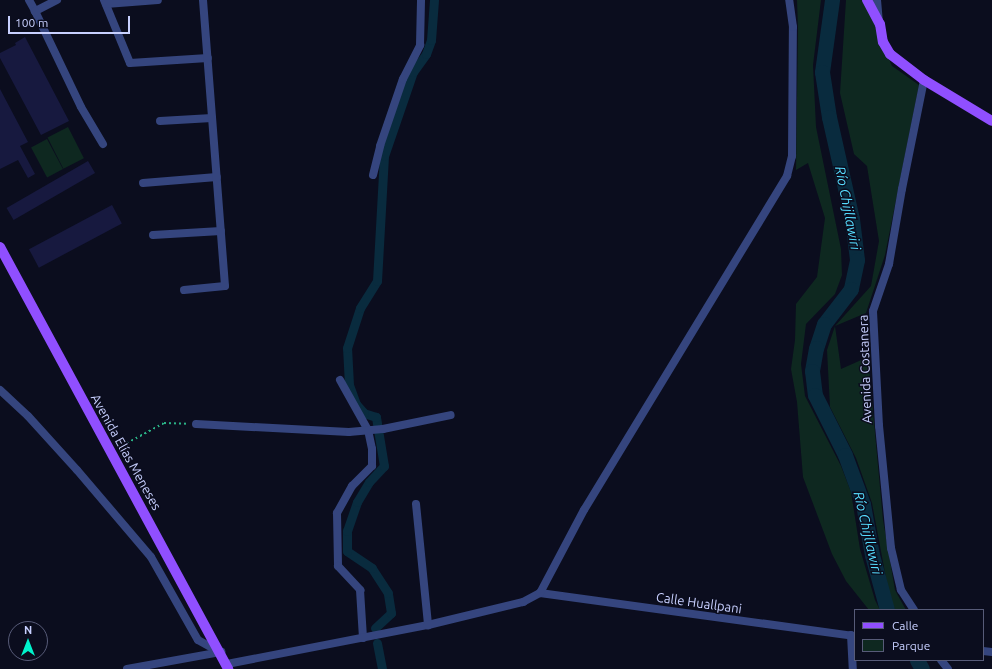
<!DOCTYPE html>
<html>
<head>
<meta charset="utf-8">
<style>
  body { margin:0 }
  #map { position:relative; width:992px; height:669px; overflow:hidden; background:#0b0d1e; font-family:Ubuntu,sans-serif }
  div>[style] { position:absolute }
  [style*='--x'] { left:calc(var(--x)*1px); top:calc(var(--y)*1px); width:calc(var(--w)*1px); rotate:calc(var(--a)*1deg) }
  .green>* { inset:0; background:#0e2820; transform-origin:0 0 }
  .canal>* { height:9px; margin:-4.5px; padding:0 4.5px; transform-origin:4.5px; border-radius:4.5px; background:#092b3e }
  .river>* { height:15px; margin:-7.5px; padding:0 7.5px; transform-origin:7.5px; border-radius:7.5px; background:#092b3e }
  .building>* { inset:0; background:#17193f; transform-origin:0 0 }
  .path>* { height:1.5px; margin-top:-0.75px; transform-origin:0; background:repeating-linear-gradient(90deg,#2ab186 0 2px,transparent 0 5px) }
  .minor>* { height:8px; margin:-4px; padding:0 4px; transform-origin:4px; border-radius:4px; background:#35457e }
  .major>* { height:10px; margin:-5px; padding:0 5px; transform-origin:5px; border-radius:5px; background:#904fff }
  span { translate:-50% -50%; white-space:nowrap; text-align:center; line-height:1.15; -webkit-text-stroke:3px #0b0d1e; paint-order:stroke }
  .street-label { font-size:13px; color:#c8d0ff }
  .water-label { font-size:14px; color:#56ddff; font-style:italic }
  .legend { position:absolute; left:854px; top:609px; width:130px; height:52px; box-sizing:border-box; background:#0b0d1e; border:1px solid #575b78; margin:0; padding:5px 7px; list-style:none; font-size:12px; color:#c8d0ff }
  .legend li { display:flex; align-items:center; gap:8px; height:20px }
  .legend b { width:20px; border:1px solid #575b78 }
  .north { position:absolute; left:8px; top:621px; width:40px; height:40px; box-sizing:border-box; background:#0b0d1e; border:1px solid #575b78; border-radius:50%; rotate:0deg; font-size:11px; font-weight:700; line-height:16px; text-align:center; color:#c8d0ff }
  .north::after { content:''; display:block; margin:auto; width:14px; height:18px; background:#00f3cc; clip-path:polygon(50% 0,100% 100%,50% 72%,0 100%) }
  .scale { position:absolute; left:8px; top:16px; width:122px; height:18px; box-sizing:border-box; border:2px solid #c8d0ff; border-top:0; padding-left:5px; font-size:12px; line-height:14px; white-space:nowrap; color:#c8d0ff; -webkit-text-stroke:3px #0b0d1e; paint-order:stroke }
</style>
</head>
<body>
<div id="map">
  <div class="green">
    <i style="clip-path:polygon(797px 0,821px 0,813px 65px,816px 127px,841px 249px,842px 275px,835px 294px,806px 324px,801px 364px,805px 396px,841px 466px,851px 492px,860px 549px,875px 600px,880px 610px,869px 610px,846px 581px,832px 554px,803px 477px,797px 402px,791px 369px,795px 340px,796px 304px,817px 277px,825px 218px,808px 163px,796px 170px,798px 28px)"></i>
    <i style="clip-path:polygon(846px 0,867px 0,879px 36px,892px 66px,919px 85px,885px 255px,866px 313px,835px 326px,841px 369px,868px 357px,883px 520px,895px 590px,906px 610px,895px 610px,889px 594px,872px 503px,856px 458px,830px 407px,827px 350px,835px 326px,871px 286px,879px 241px,867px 166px,854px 154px,840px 93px)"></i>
    <i style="left:68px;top:127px;width:35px;height:23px;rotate:63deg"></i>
    <i style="left:47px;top:139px;width:34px;height:18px;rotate:62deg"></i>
  </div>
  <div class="canal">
    <i style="--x:375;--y:628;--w:22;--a:-43"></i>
    <i style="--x:391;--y:613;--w:20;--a:-99"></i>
    <i style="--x:388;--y:593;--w:30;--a:-123"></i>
    <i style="--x:372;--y:568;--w:30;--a:-146"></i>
    <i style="--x:347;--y:551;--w:20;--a:-90"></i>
    <i style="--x:347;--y:531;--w:31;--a:-71"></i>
    <i style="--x:357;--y:502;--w:23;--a:-59"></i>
    <i style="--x:369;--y:482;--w:22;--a:-47"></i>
    <i style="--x:384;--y:466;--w:50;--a:-99.3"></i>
    <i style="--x:376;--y:417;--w:13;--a:-162"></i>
    <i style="--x:364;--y:413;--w:12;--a:-132"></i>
    <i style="--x:356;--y:404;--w:20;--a:-110"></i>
    <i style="--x:349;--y:385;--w:37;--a:-93"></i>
    <i style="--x:347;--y:348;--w:42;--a:-72"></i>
    <i style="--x:360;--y:308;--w:32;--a:-58"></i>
    <i style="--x:377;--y:281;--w:125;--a:-86.8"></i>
    <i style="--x:384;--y:156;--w:89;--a:-71"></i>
    <i style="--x:413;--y:72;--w:22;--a:-54"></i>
    <i style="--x:426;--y:54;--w:15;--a:-70"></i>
    <i style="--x:431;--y:40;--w:40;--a:-85.7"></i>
    <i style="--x:377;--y:643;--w:26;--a:79"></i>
  </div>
  <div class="river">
    <i style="--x:832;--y:0;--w:73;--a:97.9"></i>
    <i style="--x:822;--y:72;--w:46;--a:81.2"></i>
    <i style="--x:829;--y:117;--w:105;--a:77.3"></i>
    <i style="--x:852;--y:219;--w:41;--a:83"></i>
    <i style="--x:857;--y:260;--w:30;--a:102"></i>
    <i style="--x:851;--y:289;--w:44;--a:127.6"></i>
    <i style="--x:824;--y:324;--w:25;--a:108"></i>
    <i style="--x:816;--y:348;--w:23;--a:100"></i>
    <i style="--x:812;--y:371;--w:24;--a:83"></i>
    <i style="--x:815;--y:395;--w:67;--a:63.4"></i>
    <i style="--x:845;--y:455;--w:52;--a:69.8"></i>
    <i style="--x:863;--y:504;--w:52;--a:80"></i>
    <i style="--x:872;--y:555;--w:57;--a:74.7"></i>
    <i style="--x:917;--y:660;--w:10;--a:61"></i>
  </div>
  <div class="building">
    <i style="clip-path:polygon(25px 37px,69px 121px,41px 135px,0 58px,0 53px,16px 45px,15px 43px)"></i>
    <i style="clip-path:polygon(0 89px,28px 142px,20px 146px,35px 174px,28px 178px,18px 160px,0 169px)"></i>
    <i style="left:88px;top:161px;width:14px;height:94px;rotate:60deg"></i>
    <i style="left:112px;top:205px;width:21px;height:94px;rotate:62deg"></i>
  </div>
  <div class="path">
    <i style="--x:118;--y:448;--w:52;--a:-28.5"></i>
    <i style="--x:164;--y:423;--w:24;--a:2"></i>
  </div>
  <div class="minor">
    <i style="--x:29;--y:0;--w:13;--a:61"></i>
    <i style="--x:57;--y:0;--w:25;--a:153"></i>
    <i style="--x:35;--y:11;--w:106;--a:64.4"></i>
    <i style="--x:81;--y:107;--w:43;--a:59.3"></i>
    <i style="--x:104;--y:0;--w:68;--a:67.6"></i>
    <i style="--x:130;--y:63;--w:78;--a:-3.7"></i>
    <i style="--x:877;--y:0;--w:21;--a:85"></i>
    <i style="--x:106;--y:4;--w:52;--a:-4.4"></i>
    <i style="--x:160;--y:121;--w:52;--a:-3.3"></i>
    <i style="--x:373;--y:175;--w:30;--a:-76"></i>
    <i style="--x:380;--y:146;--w:71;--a:-71.1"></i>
    <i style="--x:403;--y:79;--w:38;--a:-63"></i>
    <i style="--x:420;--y:45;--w:45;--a:-88.7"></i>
    <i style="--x:143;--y:183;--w:74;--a:-4.6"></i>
    <i style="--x:153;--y:235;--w:68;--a:-3.4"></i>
    <i style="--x:184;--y:290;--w:41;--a:-5.6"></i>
    <i style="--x:225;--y:286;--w:287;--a:-94.4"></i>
    <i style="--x:340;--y:380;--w:57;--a:60.8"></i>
    <i style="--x:368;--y:430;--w:19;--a:78"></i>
    <i style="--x:372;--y:449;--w:17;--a:90"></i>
    <i style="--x:372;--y:466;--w:28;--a:135"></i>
    <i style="--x:352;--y:486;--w:31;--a:119"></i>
    <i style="--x:337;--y:513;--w:53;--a:88.9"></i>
    <i style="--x:338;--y:566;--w:33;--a:47"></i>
    <i style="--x:360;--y:590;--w:48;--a:86.4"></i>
    <i style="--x:0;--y:390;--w:38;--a:43"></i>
    <i style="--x:28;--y:416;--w:73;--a:47.8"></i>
    <i style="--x:77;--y:470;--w:114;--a:49.6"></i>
    <i style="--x:151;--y:557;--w:95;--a:60.5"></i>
    <i style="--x:198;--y:640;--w:23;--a:29"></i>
    <i style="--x:196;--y:424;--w:153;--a:3"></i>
    <i style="--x:349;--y:432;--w:34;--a:-5"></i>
    <i style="--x:383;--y:429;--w:69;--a:-11.6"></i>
    <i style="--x:416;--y:504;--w:122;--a:84.3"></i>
    <i style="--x:540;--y:593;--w:318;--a:7.8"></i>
    <i style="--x:914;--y:610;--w:24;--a:-123"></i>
    <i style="--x:901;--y:590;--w:43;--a:-103.4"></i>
    <i style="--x:891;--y:548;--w:123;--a:-95.6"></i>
    <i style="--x:879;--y:426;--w:115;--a:-93"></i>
    <i style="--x:873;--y:311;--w:50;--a:-71.2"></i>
    <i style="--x:889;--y:264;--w:76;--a:-80.2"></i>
    <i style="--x:902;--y:189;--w:111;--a:-78.6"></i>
    <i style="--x:851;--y:635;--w:34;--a:87"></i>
    <i style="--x:983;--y:651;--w:9;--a:6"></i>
    <i style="--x:941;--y:660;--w:11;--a:52"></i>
    <i style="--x:227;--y:664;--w:205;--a:-11"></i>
    <i style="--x:428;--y:625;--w:98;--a:-13.6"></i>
    <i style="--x:523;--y:602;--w:19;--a:-28"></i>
    <i style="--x:540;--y:593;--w:94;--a:-62.1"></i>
    <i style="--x:584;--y:510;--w:391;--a:-58.7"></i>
    <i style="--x:787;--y:176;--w:21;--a:-76"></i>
    <i style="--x:792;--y:156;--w:129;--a:-89.6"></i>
    <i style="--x:793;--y:27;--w:27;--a:-98"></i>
    <i style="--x:127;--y:669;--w:96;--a:-10.3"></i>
  </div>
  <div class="major">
    <i style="--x:867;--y:0;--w:27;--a:62"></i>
    <i style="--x:880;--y:24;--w:18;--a:81"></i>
    <i style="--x:883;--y:42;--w:14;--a:60"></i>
    <i style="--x:890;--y:54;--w:43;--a:37.4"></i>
    <i style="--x:924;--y:80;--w:79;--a:31.1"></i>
    <i style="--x:0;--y:247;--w:480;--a:61.6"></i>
  </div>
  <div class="street-label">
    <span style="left:865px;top:369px;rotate:-92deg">Avenida Costanera</span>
    <span style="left:126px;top:452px;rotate:61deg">Avenida Elías Meneses</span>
    <span style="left:699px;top:603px;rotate:8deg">Calle Huallpani</span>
  </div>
  <div class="water-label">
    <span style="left:848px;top:208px;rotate:79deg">Río Chijllawiri</span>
    <span style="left:868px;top:533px;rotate:77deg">Río Chijllawiri</span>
  </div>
  <ul class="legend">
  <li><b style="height:5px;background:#904fff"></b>Calle</li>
  <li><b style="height:11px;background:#0e2820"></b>Parque</li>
  </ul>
  <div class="north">N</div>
  <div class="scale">100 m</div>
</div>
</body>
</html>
